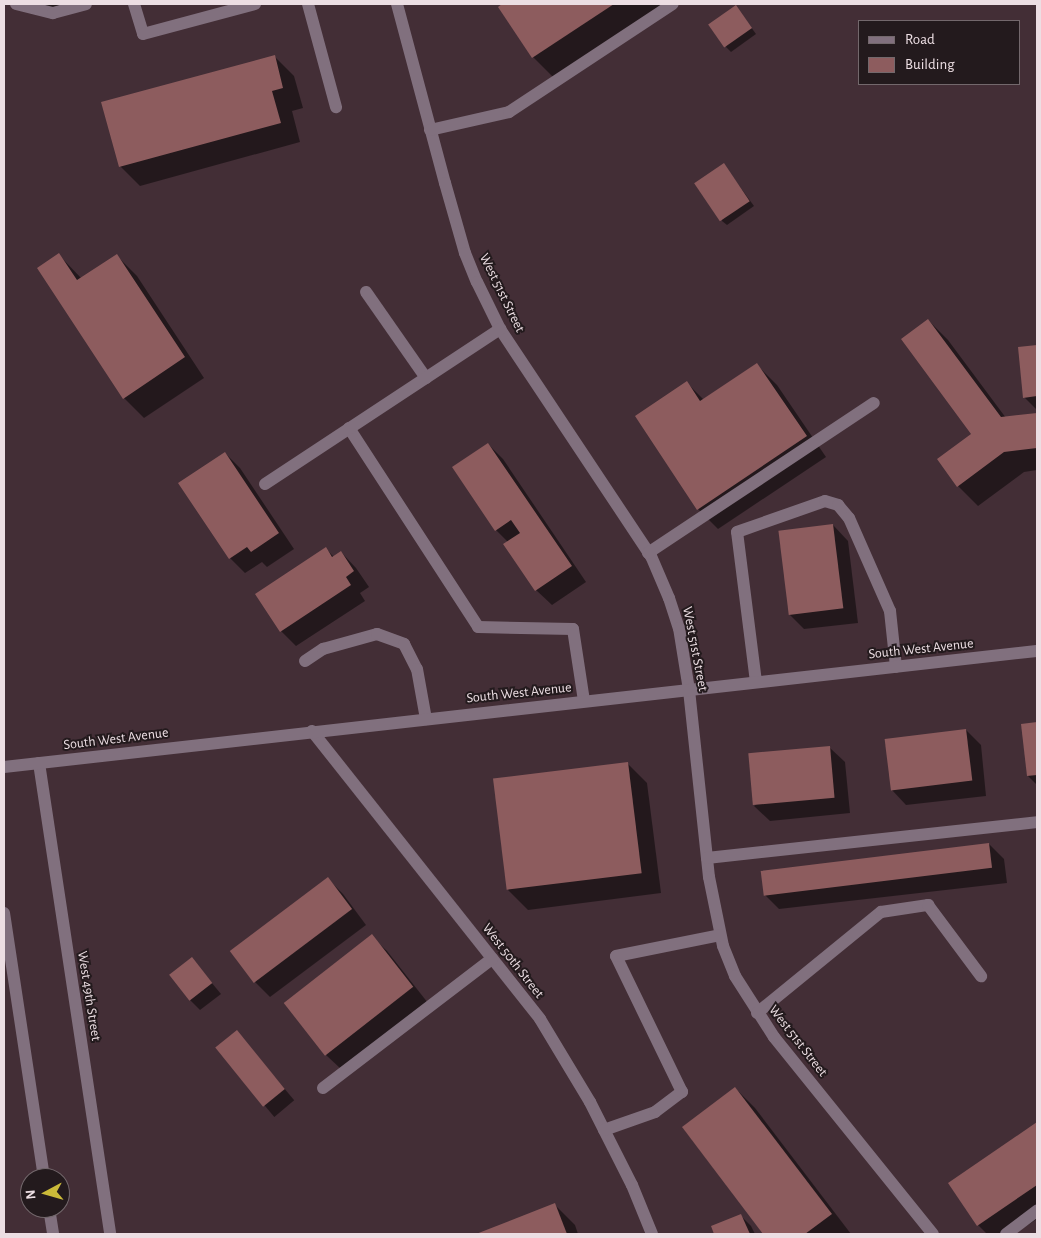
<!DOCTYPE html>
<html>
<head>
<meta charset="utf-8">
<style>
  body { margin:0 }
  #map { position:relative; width:1041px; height:1238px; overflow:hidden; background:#432e36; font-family:"Alegreya Sans",sans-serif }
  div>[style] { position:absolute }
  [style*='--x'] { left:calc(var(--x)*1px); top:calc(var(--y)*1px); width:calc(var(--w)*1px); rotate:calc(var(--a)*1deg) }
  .shadow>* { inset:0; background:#0007; transform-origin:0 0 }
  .building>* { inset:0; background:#8d5c5e; transform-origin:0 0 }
  .minor>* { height:12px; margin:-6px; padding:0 6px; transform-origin:6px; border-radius:6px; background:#81707e }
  span { translate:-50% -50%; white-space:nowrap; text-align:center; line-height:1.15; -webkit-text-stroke:4px #231a1d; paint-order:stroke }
  .street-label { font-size:14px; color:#ecdee3 }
  .frame { position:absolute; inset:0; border:5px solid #ecdee3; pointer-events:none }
  .legend { position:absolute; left:858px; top:20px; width:162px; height:65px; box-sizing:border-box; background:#231a1d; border:1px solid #73686c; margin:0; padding:6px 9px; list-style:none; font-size:15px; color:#ecdee3 }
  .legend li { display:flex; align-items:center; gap:10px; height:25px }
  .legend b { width:25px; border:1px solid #73686c }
  .north { position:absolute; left:20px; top:1168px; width:50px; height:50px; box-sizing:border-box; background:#231a1d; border:1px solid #73686c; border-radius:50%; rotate:264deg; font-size:14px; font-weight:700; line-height:20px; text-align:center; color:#ecdee3 }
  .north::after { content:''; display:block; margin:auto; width:18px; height:22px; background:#cbba39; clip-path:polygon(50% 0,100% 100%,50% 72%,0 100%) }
</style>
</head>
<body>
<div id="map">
  <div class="shadow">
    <i style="clip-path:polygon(32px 4px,65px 4px,39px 11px)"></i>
    <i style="clip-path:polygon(504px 4px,663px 4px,553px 77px,533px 57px,499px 7px)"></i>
    <i style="clip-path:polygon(740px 12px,756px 34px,731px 52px,726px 47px)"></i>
    <i style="clip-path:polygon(274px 56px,294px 76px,303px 108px,292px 111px,300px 142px,140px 186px,120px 166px)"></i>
    <i style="clip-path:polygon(724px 165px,754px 206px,727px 225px,722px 221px)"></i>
    <i style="clip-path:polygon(59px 255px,82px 279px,117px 256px,137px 276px,204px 378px,144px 418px,124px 398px)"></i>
    <i style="clip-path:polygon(928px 320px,948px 340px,1006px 418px,1037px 415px,1037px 470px,1024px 472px,978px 506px,958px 486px,972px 434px)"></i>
    <i style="clip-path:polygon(1037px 346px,1037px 410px,1024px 397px,1019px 348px)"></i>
    <i style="clip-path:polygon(757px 365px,777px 385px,826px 457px,718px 529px,698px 509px,687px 383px,704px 400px)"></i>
    <i style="clip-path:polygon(488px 444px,503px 459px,586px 582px,552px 605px,536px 590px,505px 544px,508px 542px,496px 530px)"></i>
    <i style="clip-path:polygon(225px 453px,240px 468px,294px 549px,267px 567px,262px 562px,245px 573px,230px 558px)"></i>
    <i style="clip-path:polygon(833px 525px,848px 541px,858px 623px,804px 629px,789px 614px)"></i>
    <i style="clip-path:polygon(325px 548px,334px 557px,341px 552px,356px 568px,369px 587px,360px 593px,365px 601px,296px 646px,281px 631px)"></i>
    <i style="clip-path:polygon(1037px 723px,1037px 785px,1028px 776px,1023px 725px)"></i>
    <i style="clip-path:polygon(966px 730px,981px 745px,986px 796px,906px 805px,891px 789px)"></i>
    <i style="clip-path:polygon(829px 747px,845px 762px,850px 813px,770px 821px,754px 806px)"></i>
    <i style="clip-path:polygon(627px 763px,647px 783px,661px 893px,528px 910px,508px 890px)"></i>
    <i style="clip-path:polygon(989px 844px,1004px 859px,1007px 883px,779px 909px,764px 894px)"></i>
    <i style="clip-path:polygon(328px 879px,343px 894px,366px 925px,270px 997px,255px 982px)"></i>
    <i style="clip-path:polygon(371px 936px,387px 951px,428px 1003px,342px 1070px,326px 1055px)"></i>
    <i style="clip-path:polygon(192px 959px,221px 994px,200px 1010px,190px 1000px)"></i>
    <i style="left:237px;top:1032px;width:89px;height:26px;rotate:50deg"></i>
    <i style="clip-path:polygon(735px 1088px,755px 1108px,851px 1234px,765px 1234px,683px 1128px)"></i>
    <i style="clip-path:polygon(1037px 1124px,1037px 1219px,1014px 1234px,987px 1234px,978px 1225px,950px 1183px)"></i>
    <i style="clip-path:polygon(555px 1205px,575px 1225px,578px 1234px,480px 1234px)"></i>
    <i style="clip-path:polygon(741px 1216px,751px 1226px,755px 1234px,716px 1234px,713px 1227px)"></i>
  </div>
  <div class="building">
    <i style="clip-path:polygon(502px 4px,614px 4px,532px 58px,498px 7px)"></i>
    <i style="left:736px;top:5px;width:28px;height:34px;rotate:55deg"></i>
    <i style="clip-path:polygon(275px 55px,283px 88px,272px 91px,281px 123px,119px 167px,101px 102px)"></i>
    <i style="left:724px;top:163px;width:46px;height:36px;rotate:56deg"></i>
    <i style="clip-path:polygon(59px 253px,77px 280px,117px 254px,185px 357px,123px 399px,37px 268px)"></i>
    <i style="clip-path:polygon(928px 319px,1001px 417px,1037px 413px,1037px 448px,1004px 452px,957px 487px,937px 459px,971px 434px,901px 339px)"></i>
    <i style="clip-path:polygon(1037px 345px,1037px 396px,1023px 398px,1018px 347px)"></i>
    <i style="clip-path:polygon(757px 363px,807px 436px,697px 510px,635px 416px,687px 381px,700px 401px)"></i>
    <i style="clip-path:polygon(488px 443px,572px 566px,535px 591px,503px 544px,520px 533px,511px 520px,495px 531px,452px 467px)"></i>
    <i style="clip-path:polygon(225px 452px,279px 533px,251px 552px,247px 547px,229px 559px,178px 483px)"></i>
    <i style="left:833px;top:524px;width:85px;height:55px;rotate:83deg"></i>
    <i style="clip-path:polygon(326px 547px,332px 557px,341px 551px,354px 571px,346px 577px,351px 585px,280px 632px,255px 594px)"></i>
    <i style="clip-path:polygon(1037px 722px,1037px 775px,1027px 776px,1021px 724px)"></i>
    <i style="left:966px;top:729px;width:52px;height:82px;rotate:83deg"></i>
    <i style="left:830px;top:746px;width:52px;height:82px;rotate:85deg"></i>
    <i style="left:628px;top:762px;width:112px;height:136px;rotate:83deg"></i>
    <i style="left:989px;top:843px;width:25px;height:230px;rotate:83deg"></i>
    <i style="left:328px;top:877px;width:40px;height:123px;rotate:53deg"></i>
    <i style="left:372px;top:934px;width:67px;height:112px;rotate:52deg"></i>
    <i style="left:192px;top:957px;width:33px;height:29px;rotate:52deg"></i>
    <i style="left:237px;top:1030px;width:76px;height:28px;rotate:51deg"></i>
    <i style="clip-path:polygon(735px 1087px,832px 1214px,805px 1234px,763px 1234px,682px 1127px)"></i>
    <i style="clip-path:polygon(1037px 1122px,1037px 1185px,977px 1226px,948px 1183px)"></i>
    <i style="clip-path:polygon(555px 1203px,567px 1234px,476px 1234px)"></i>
    <i style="clip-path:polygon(741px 1214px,750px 1234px,714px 1234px,711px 1226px)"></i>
  </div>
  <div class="minor">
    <i style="--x:16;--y:4;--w:38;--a:14"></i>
    <i style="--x:53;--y:13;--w:34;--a:-15"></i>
    <i style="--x:134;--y:4;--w:31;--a:73"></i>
    <i style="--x:143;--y:34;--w:116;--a:-15"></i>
    <i style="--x:308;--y:4;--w:107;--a:74.8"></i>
    <i style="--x:397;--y:4;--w:185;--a:75"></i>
    <i style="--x:445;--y:183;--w:73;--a:74.1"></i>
    <i style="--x:465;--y:253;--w:31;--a:68"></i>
    <i style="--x:477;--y:282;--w:52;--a:63.9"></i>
    <i style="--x:500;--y:329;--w:273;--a:56.4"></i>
    <i style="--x:651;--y:556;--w:46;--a:66.8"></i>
    <i style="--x:669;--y:598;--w:32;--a:72"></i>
    <i style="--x:679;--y:628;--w:63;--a:80.8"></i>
    <i style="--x:689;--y:690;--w:188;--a:83.9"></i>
    <i style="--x:709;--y:877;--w:70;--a:78.5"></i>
    <i style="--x:723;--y:946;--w:32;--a:68"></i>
    <i style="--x:735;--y:976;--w:72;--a:57.4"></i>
    <i style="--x:774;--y:1037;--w:253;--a:51.1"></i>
    <i style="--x:430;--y:130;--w:81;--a:-12.8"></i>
    <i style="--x:509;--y:112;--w:196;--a:-33.4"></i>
    <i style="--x:366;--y:292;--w:105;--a:55.1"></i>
    <i style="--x:349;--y:428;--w:237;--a:57"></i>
    <i style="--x:478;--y:627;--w:95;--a:1.2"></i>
    <i style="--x:573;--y:629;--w:73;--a:81.3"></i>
    <i style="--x:265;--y:484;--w:282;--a:-33.4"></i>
    <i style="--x:648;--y:553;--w:271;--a:-33.6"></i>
    <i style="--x:305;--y:661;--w:22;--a:-34"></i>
    <i style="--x:323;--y:649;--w:56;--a:-15.5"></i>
    <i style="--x:377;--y:634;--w:29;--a:20"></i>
    <i style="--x:404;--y:644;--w:28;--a:63"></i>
    <i style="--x:417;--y:669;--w:51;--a:79.8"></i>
    <i style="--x:756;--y:682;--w:151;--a:-97.2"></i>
    <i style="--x:737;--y:532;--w:93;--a:-19.4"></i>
    <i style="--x:825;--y:501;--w:14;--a:17"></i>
    <i style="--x:838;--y:505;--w:17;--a:50"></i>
    <i style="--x:849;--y:518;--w:102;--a:66.2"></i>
    <i style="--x:890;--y:611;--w:56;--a:83.9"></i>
    <i style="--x:312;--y:731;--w:367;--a:51.6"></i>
    <i style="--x:540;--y:1019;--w:97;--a:58.9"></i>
    <i style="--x:590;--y:1102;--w:93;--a:63.2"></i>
    <i style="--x:632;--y:1185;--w:53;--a:67.8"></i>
    <i style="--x:39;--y:763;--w:476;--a:81.4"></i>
    <i style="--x:4;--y:767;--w:1039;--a:-6.41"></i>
    <i style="--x:707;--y:858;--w:332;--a:-6.2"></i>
    <i style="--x:4;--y:913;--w:268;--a:81.4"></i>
    <i style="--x:757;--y:1013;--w:160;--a:-39.2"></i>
    <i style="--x:881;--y:912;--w:48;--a:-8.5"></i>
    <i style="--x:928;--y:905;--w:89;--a:53.3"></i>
    <i style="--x:323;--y:1088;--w:213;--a:-37.4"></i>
    <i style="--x:604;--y:1130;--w:54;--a:-19.4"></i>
    <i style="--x:655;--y:1112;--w:34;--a:-37"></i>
    <i style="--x:682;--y:1092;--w:151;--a:-115.9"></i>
    <i style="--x:616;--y:956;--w:106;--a:-11.4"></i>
    <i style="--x:49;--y:1208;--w:26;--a:81"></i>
    <i style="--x:1006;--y:1234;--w:39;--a:-37"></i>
  </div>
  <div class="street-label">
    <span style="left:502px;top:293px;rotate:64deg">West 51st Street</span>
    <span style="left:695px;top:649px;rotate:79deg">West 51st Street</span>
    <span style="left:921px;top:649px;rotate:-6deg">South West Avenue</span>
    <span style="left:519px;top:693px;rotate:-6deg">South West Avenue</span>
    <span style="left:116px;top:739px;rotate:-7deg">South West Avenue</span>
    <span style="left:513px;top:961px;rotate:52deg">West 50th Street</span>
    <span style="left:89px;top:996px;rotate:81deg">West 49th Street</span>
    <span style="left:798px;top:1041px;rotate:52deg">West 51st Street</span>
  </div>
  <div class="frame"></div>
  <ul class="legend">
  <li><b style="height:6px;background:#81707e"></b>Road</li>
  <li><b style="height:14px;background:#8d5c5e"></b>Building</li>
  </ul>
  <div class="north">N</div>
</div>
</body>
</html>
